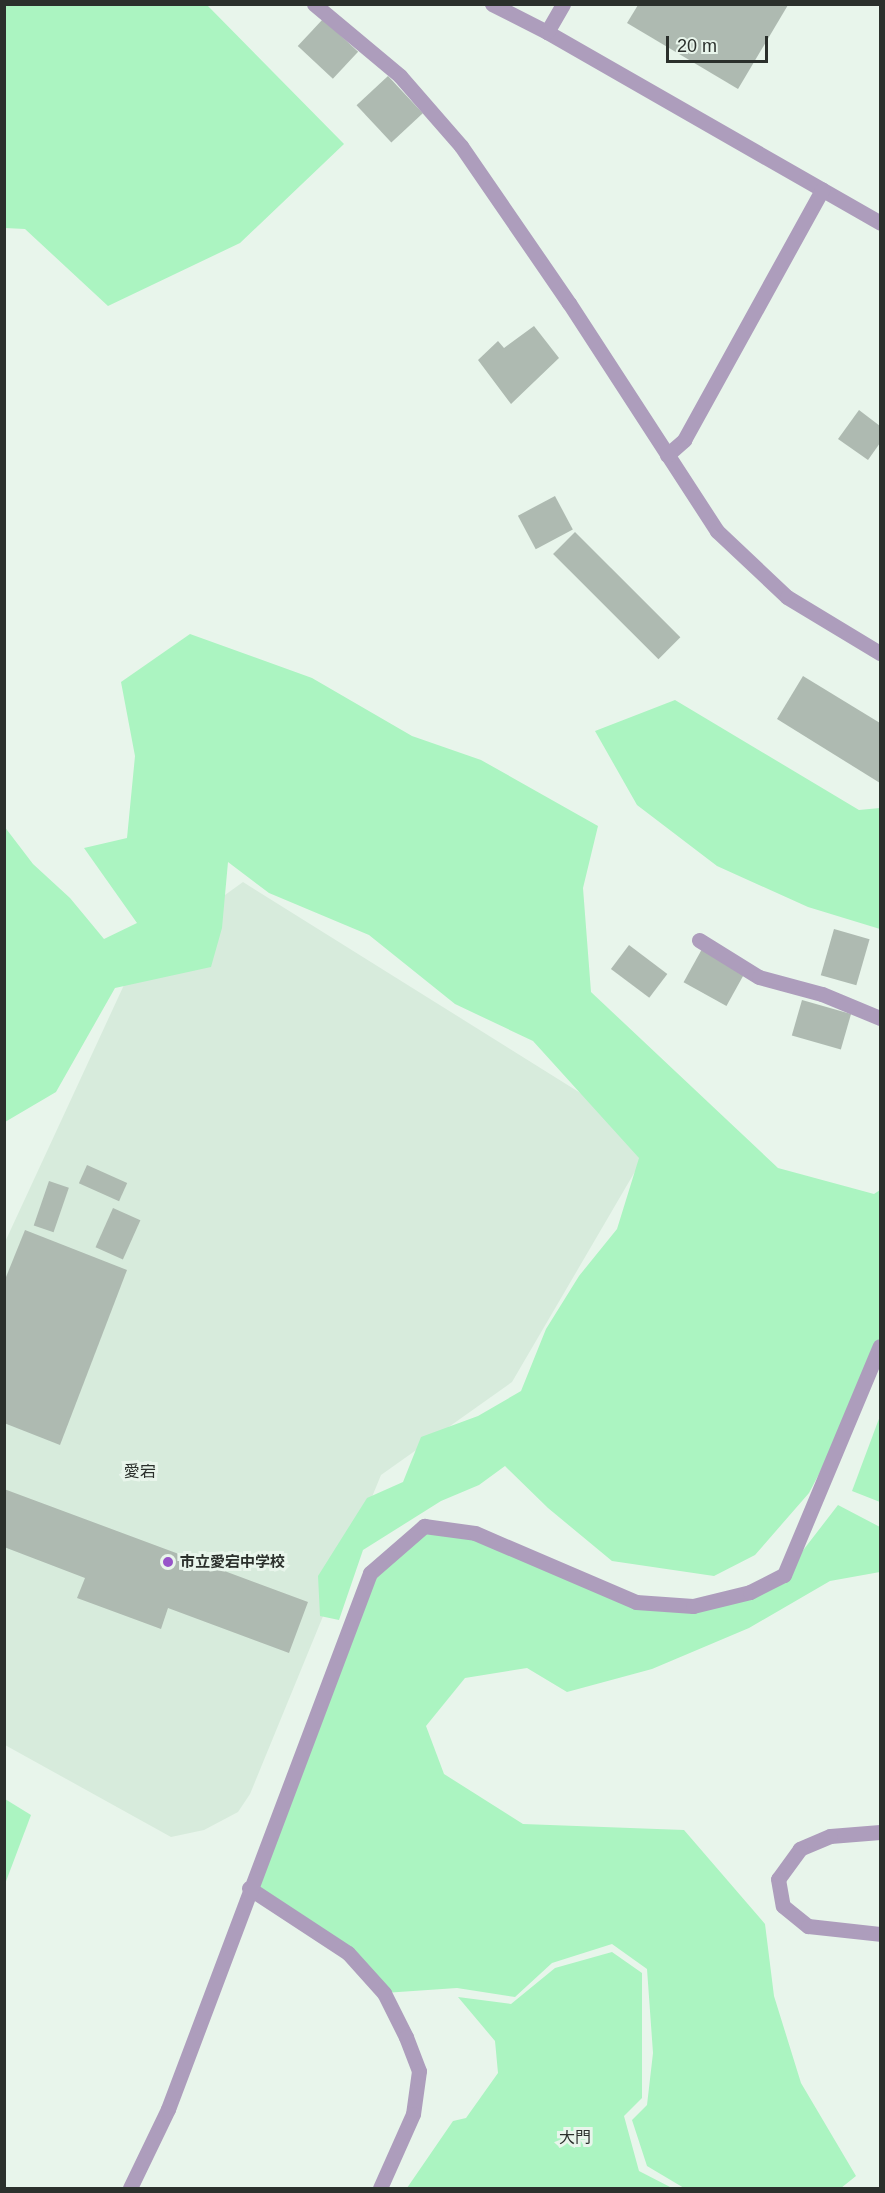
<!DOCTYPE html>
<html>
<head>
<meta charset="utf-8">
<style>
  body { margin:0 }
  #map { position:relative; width:885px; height:2193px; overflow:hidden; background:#e8f5eb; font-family:Arial,"Noto Sans JP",sans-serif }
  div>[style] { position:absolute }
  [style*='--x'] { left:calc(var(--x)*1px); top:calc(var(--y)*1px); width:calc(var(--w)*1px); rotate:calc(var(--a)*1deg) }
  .built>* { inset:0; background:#d7ebdc }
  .green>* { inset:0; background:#abf4c1 }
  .building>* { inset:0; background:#aebab1; transform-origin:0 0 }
  .minor>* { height:15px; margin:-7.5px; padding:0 7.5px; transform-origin:7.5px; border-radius:7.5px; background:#ad9dbc }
  .dots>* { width:16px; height:16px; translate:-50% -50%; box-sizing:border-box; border:3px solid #e8f5eb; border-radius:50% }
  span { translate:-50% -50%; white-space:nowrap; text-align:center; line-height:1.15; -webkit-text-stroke:6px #e8f5eb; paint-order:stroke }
  .poi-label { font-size:15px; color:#2b302c; font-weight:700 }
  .left { translate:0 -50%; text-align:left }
  .neighbourhood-label { font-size:16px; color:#2b302c }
  .frame { position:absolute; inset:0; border:6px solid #2b302c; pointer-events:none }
  .scale { position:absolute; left:666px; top:36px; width:102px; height:27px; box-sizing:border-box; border:3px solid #2b302c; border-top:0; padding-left:8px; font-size:18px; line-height:21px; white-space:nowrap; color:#2b302c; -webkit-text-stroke:4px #e8f5eb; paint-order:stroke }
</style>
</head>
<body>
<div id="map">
  <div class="built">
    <i style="clip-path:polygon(243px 882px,654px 1139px,512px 1382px,381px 1475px,250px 1794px,238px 1812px,204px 1830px,171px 1837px,5px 1745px,5px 1242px,136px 959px)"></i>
  </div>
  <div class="green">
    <i style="clip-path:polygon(5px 4px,207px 5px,344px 144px,240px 243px,108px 306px,25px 229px,5px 228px)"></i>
    <i style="clip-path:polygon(190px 634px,312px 678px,412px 736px,481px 760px,598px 826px,583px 888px,591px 992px,778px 1168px,874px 1194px,880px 1190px,880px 1358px,809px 1493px,755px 1555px,714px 1576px,612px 1561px,548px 1508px,505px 1466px,479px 1485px,441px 1501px,363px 1550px,339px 1620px,320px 1616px,318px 1576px,367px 1498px,403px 1482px,421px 1437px,478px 1416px,521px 1391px,546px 1329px,579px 1276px,617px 1229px,639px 1158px,533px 1041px,455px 1004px,369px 935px,269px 893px,228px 862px,222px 928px,211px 967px,115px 988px,56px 1092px,5px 1122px,4px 826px,33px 864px,70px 898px,104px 939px,137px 923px,84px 848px,127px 838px,135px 756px,121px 682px)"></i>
    <i style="clip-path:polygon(675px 700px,859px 810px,880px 808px,880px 929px,808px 907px,717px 866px,637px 805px,595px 731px)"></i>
    <i style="clip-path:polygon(880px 1416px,880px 1502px,852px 1491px)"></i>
    <i style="clip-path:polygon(838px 1505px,880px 1527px,880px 1572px,830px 1581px,749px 1628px,652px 1669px,567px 1692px,527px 1668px,465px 1678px,426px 1726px,444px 1774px,523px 1824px,684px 1830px,765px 1924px,774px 1996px,801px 2083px,856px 2176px,841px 2188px,684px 2188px,647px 2166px,632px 2120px,647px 2105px,653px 2053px,647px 1969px,612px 1944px,552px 1963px,515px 1997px,457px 1988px,384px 1993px,348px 1953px,249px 1888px,370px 1573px,424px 1526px,475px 1533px,636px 1602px,693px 1606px,784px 1575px)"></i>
    <i style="clip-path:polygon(5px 1799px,31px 1815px,5px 1884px)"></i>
    <i style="clip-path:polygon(612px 1952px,642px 1973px,642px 2098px,624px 2116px,639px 2171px,672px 2188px,407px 2188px,453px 2121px,466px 2118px,498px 2073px,495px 2041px,458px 1997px,511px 2004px,555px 1968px)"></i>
  </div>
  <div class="building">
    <i style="clip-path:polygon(638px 5px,788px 5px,738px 89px,627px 23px)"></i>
    <i style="left:323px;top:19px;width:48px;height:37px;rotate:43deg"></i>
    <i style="left:388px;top:76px;width:51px;height:43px;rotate:47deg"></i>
    <i style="clip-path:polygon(534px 326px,559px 358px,511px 404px,478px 360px,498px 341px,504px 348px)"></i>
    <i style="clip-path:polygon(859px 410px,880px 426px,880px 443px,868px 460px,838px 439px)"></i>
    <i style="left:555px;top:496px;width:38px;height:42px;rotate:62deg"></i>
    <i style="left:575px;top:532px;width:149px;height:31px;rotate:45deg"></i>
    <i style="clip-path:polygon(803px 676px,880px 723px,880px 783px,777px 719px)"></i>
    <i style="left:834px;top:929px;width:37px;height:48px;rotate:16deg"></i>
    <i style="left:629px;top:945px;width:48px;height:30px;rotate:37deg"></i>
    <i style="left:702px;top:949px;width:49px;height:38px;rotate:29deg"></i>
    <i style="left:802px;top:1000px;width:51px;height:37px;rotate:16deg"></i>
    <i style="left:87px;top:1165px;width:44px;height:20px;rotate:24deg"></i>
    <i style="left:49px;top:1181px;width:21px;height:47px;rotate:19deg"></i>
    <i style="left:113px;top:1208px;width:30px;height:43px;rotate:24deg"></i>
    <i style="clip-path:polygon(25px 1230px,127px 1270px,60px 1445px,4px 1423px,4px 1282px)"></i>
    <i style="clip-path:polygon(4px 1489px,308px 1602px,289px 1653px,168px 1608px,161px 1629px,77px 1598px,85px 1578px,4px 1547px)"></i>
  </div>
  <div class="minor">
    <i style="--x:314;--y:4;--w:112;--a:39.9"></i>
    <i style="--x:400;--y:76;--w:93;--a:48.9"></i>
    <i style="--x:461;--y:146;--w:191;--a:55.5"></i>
    <i style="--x:569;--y:303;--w:272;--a:57"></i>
    <i style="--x:717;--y:531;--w:96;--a:43.3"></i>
    <i style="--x:787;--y:597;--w:109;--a:31.1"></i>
    <i style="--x:492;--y:4;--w:62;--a:27"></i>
    <i style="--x:547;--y:32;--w:384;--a:29.8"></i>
    <i style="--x:547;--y:32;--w:32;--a:-60"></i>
    <i style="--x:667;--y:455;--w:23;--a:-41"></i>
    <i style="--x:684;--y:440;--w:286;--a:-61.1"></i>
    <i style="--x:699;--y:940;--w:70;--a:31.7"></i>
    <i style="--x:759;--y:977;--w:65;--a:15.1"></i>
    <i style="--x:822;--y:994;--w:63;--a:22.5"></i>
    <i style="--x:880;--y:1832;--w:50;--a:175.4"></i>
    <i style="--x:830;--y:1836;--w:33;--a:157"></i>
    <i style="--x:800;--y:1849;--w:37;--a:126"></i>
    <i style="--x:778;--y:1879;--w:27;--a:80"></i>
    <i style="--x:783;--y:1906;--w:32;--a:39"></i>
    <i style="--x:808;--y:1926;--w:72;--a:6.3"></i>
    <i style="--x:249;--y:1888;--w:118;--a:33.3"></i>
    <i style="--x:348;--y:1953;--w:54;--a:48"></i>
    <i style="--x:384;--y:1993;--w:49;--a:63.4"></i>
    <i style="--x:406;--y:2037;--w:36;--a:69"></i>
    <i style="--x:419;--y:2071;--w:43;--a:97.9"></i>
    <i style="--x:413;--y:2114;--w:81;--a:114"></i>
    <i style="--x:130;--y:2188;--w:88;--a:-64.3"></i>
    <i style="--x:168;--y:2109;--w:573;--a:-69.35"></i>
    <i style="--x:370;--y:1573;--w:72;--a:-41"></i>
    <i style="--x:424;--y:1526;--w:51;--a:7.8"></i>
    <i style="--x:475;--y:1533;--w:175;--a:23.2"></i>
    <i style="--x:636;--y:1602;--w:57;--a:4"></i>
    <i style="--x:693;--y:1606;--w:59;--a:-13.8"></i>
    <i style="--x:750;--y:1592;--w:38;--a:-27"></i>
    <i style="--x:784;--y:1575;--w:248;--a:-67.3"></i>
  </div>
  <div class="dots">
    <i style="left:168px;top:1562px;background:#9754c9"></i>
  </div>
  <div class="poi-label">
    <span class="left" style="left:180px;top:1562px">市立愛宕中学校</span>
  </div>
  <div class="neighbourhood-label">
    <span style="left:140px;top:1472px">愛宕</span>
    <span style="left:575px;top:2138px">大門</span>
  </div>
  <div class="frame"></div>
  <div class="scale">20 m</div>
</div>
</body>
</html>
